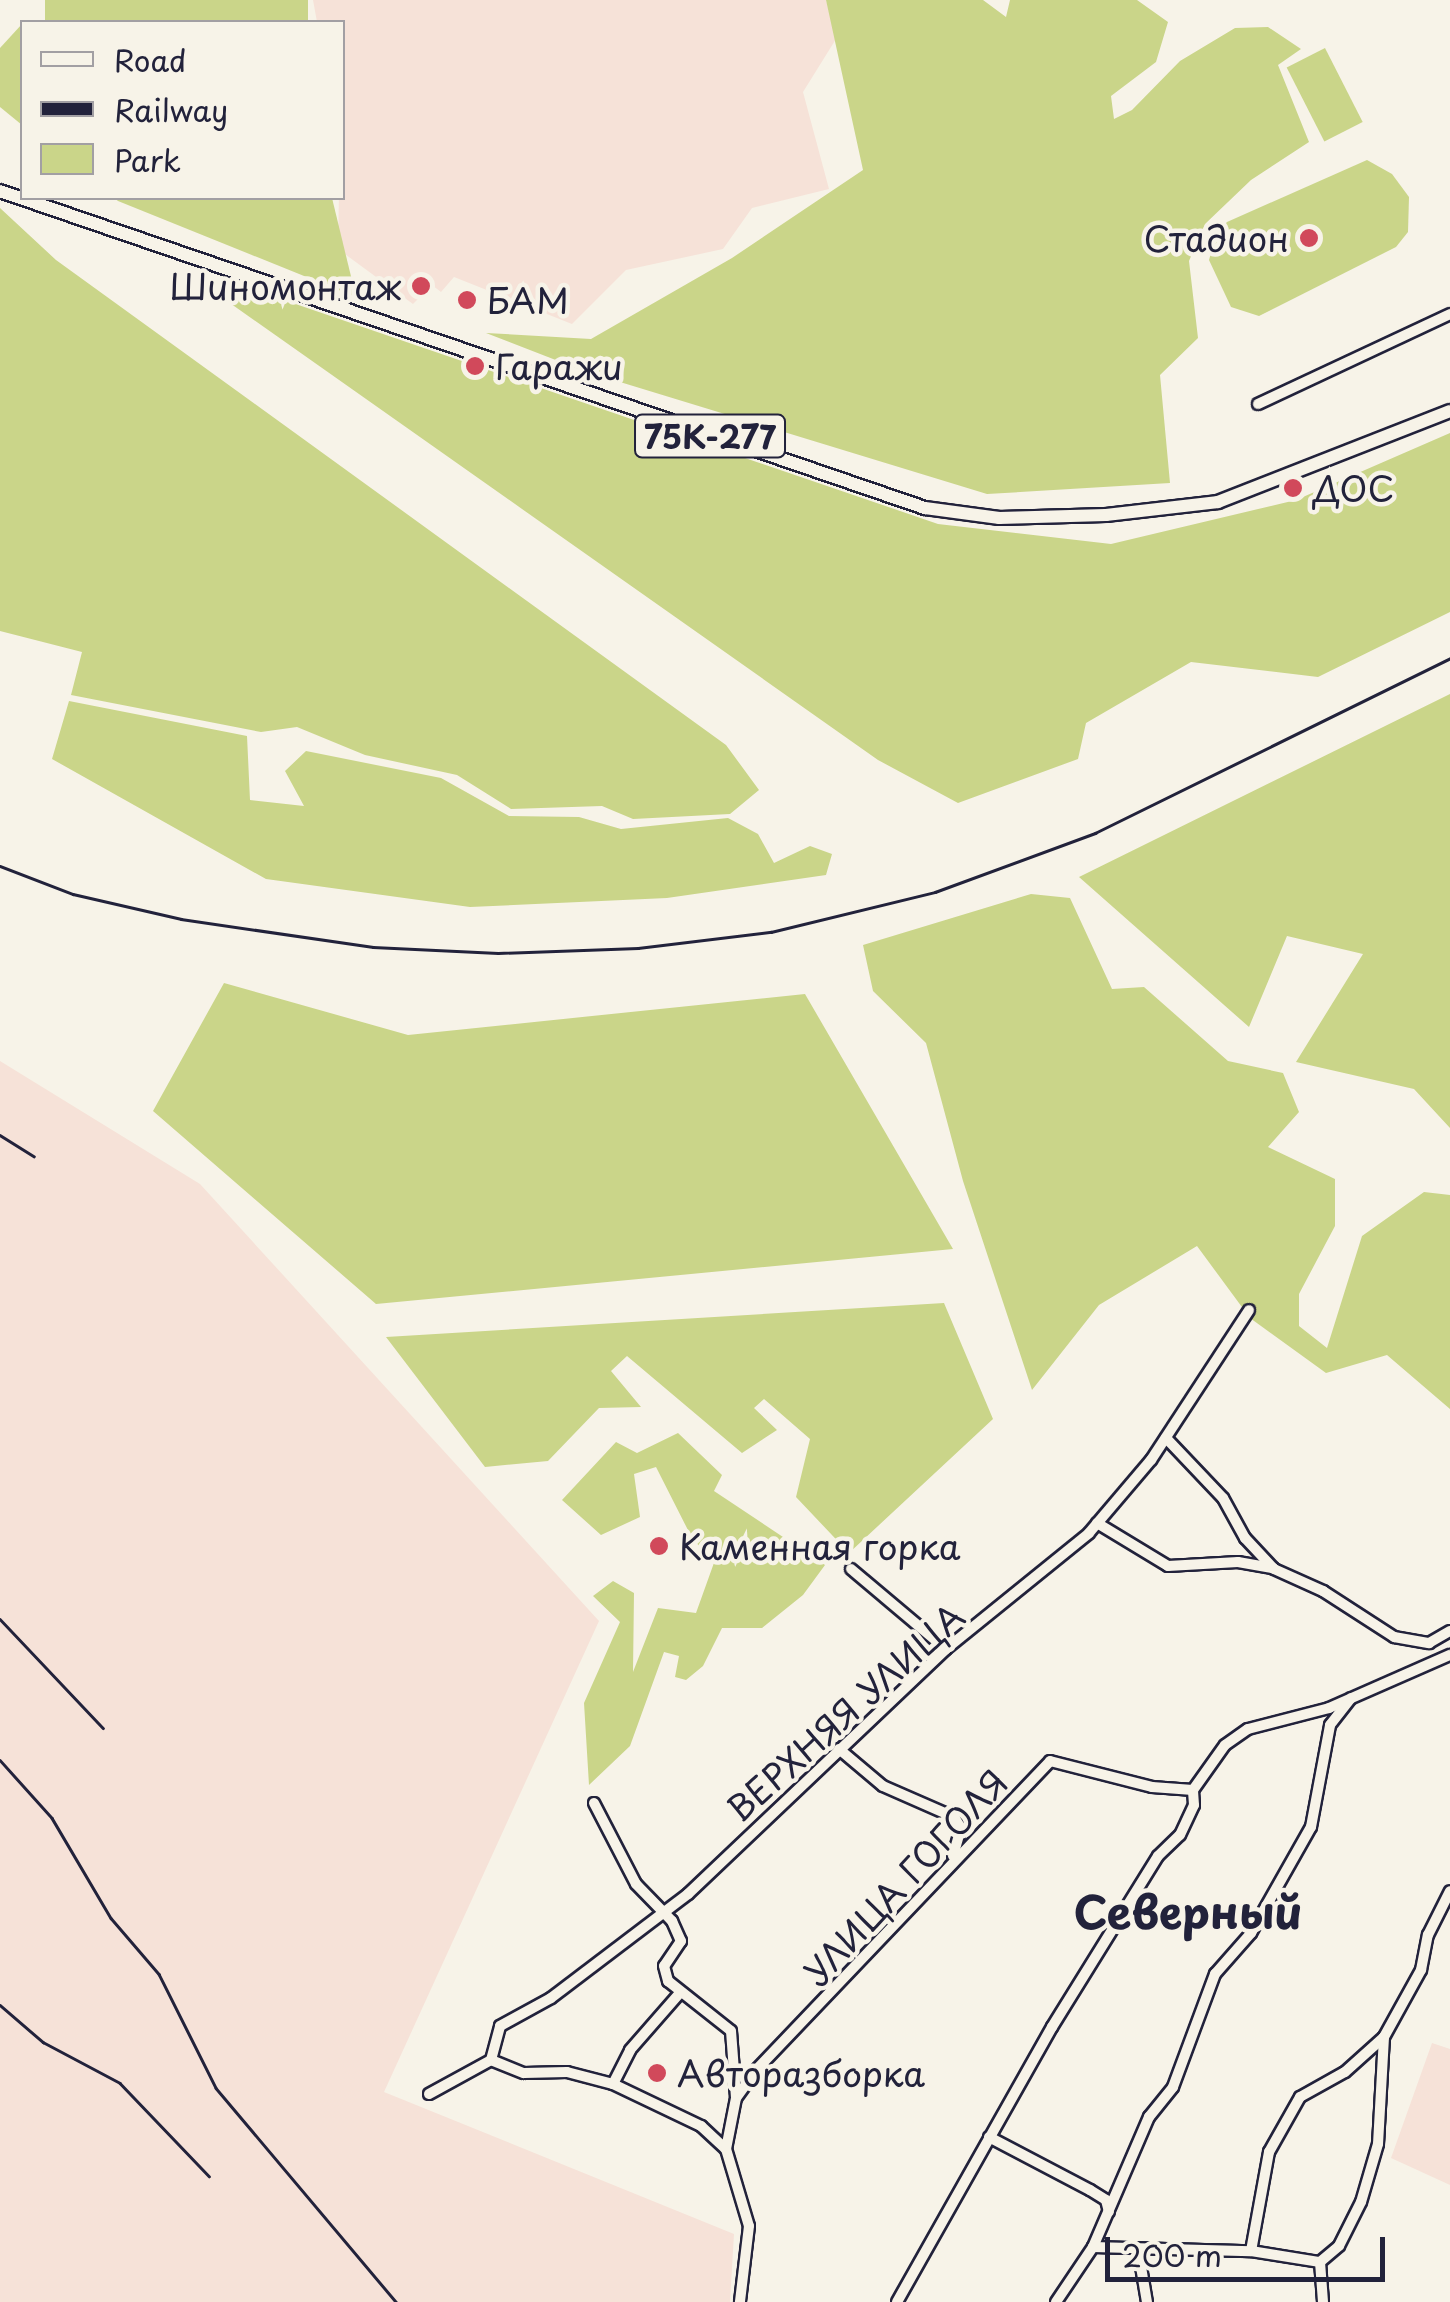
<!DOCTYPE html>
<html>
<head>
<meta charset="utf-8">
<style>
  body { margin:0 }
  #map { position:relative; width:1450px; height:2302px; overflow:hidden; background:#f7f3e8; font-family:"Playpen Sans",sans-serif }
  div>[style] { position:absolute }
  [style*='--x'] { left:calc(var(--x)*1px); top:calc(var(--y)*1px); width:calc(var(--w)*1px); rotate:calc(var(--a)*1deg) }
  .built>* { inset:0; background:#f6e2d8 }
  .green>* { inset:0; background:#cad589; transform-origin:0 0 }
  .roads { filter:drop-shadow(2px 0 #22223b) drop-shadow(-2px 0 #22223b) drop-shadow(0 2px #22223b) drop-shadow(0 -2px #22223b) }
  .minor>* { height:10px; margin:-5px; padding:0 5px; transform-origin:5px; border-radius:5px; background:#f7f3e8 }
  .major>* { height:12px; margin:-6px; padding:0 6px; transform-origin:6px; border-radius:6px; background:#f7f3e8 }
  .rail>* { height:2.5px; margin:-1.25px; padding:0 1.25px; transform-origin:1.25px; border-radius:1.25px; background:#22223b }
  .dots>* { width:28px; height:28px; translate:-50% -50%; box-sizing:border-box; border:5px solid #f7f3e8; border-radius:50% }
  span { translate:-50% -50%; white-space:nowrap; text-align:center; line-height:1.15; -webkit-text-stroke:9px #f7f3e8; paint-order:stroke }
  .shield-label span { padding:2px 8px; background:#f7f3e8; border:2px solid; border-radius:8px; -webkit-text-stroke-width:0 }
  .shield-label { font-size:32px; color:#22223b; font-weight:700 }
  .poi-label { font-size:35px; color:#22223b }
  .right { translate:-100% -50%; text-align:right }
  .left { translate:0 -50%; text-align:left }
  .street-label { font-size:35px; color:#22223b }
  .district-label { font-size:45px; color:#22223b; font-weight:700 }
  .legend { position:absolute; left:20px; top:20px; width:325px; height:180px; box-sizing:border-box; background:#f7f3e8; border:2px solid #a29fa3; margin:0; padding:12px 18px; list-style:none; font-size:30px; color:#22223b }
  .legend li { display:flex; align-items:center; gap:20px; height:50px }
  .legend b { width:50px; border:2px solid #a29fa3 }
  .scale { position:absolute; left:1105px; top:2237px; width:280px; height:45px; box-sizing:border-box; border:5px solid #22223b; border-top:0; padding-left:12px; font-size:30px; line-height:35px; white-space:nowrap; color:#22223b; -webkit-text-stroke:8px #f7f3e8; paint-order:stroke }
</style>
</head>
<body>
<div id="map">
  <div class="built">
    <i style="clip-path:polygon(313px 0,826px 0,836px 39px,803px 92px,829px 189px,752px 208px,723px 249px,626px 270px,572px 324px,454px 277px,441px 292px,432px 285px,413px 304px,338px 249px,342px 22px,317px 22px)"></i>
    <i style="clip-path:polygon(0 1061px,200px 1184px,599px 1621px,384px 2092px,734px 2234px,730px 2302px,0 2302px)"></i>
    <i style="clip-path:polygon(1432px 2043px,1450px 2049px,1450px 2185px,1391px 2158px)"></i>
  </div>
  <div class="green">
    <i style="left:45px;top:0;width:263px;height:30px"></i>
    <i style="clip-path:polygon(826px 0,983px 0,1006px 17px,1010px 0,1137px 0,1168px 22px,1156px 62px,1111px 96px,1114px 119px,1132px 110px,1180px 61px,1235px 28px,1268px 27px,1301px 49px,1278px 65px,1309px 142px,1251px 180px,1205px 224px,1189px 261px,1198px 338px,1160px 375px,1170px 483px,987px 494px,584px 371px,486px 333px,591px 339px,732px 258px,863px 170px)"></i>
    <i style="clip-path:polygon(22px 24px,22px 125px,0 107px,0 48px)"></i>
    <i style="left:1325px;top:48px;width:83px;height:43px;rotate:63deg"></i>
    <i style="clip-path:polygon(1367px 160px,1392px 174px,1409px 197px,1408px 232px,1396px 247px,1259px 316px,1231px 307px,1209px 260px,1217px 233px,1227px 222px)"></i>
    <i style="clip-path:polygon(114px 198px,332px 198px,356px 297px,118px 201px)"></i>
    <i style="clip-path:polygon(0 208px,56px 260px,726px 745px,759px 790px,730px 814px,633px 819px,602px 806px,511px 809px,457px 775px,365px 755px,297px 727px,261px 732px,71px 695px,82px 652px,0 631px)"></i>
    <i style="clip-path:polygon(243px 286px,938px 524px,1111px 544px,1296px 500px,1450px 433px,1450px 612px,1318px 677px,1191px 662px,1086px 723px,1078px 759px,958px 803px,878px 760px,210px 289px)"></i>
    <i style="clip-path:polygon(1450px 694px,1450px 1128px,1414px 1089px,1296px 1062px,1363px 954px,1287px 936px,1249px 1027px,1079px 877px)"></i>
    <i style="clip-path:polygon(69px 701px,247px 736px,250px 800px,304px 806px,285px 771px,306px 751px,441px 778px,509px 816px,579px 817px,621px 829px,728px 818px,758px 834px,774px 863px,810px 846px,832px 854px,826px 875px,667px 898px,470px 907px,266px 879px,52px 759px)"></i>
    <i style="clip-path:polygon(1031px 894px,1070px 898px,1112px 989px,1144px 987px,1228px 1061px,1283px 1073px,1299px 1112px,1268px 1147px,1335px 1179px,1335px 1226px,1299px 1294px,1299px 1326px,1327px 1348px,1362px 1236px,1424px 1192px,1450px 1195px,1450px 1409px,1387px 1355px,1326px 1373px,1250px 1318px,1197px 1246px,1099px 1305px,1032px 1390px,963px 1181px,926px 1043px,873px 991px,863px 945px)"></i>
    <i style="clip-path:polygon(224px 983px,408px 1035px,805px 994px,953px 1249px,376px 1304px,153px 1111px)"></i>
    <i style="clip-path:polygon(944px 1303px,993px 1419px,849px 1553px,796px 1497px,810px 1439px,764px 1399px,754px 1408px,777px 1430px,742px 1453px,627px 1356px,611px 1371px,641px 1407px,599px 1408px,548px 1461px,485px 1467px,386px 1337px)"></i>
    <i style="clip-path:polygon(678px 1433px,722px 1475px,714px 1491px,825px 1565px,803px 1595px,762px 1628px,722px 1628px,703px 1666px,686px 1680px,675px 1677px,679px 1656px,664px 1652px,630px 1746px,589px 1785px,584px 1703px,620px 1622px,593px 1596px,613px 1581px,634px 1593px,633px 1672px,658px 1608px,696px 1613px,715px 1560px,693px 1540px,656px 1467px,634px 1474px,640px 1517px,601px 1535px,562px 1500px,616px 1442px,637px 1453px)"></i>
  </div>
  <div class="roads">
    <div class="minor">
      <i style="--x:1258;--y:404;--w:212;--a:-25.1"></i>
      <i style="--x:1166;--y:1438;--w:83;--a:46.5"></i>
      <i style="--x:1223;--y:1498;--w:46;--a:61.2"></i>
      <i style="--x:1245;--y:1538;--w:42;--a:46.9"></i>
      <i style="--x:1274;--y:1569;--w:54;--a:24.2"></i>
      <i style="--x:1323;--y:1591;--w:85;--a:32.9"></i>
      <i style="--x:1394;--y:1637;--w:36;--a:10"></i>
      <i style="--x:1429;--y:1643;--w:24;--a:-30"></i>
      <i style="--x:1097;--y:1523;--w:83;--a:31.2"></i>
      <i style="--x:1168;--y:1566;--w:70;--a:-3.3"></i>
      <i style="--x:1238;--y:1562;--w:36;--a:10"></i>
      <i style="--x:851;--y:1569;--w:124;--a:40.1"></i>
      <i style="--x:839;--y:1749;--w:57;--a:40.1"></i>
      <i style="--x:883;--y:1786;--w:77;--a:23.6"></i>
      <i style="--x:954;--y:1817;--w:13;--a:58"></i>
      <i style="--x:961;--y:1828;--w:29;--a:106"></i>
      <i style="--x:594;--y:1803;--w:91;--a:62.6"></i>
      <i style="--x:636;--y:1884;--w:52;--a:45.8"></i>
      <i style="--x:672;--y:1921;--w:22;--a:66"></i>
      <i style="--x:681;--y:1941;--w:30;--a:124"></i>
      <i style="--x:664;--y:1966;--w:16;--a:75"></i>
      <i style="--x:668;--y:1981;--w:80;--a:38.4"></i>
      <i style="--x:731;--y:2031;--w:66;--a:85.7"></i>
      <i style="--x:1384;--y:2037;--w:77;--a:-61.1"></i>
      <i style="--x:1421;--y:1970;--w:36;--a:-79"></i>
      <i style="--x:1428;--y:1935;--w:49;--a:-63.4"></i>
      <i style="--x:491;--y:2060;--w:35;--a:22"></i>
      <i style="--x:524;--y:2073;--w:43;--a:-1.3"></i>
      <i style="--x:567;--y:2072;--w:48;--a:14.6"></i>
      <i style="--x:613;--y:2084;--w:98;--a:25.5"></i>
      <i style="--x:701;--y:2126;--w:34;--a:43"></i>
      <i style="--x:726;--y:2149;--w:80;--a:73.4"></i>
      <i style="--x:749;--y:2226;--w:77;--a:96.8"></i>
      <i style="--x:613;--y:2084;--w:38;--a:-63"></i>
      <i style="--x:630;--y:2050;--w:74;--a:-48.8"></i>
      <i style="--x:429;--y:2094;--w:71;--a:-28.7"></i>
      <i style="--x:491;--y:2060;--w:35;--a:-75"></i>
      <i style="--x:500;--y:2026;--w:58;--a:-28.8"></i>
      <i style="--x:551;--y:1998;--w:172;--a:-37.2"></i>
      <i style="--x:688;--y:1894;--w:356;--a:-43.5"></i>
      <i style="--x:946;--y:1649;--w:184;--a:-39"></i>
      <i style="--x:1089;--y:1533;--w:96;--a:-49.7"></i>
      <i style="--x:1151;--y:1460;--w:179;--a:-56.8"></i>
      <i style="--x:989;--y:2137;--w:114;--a:27.7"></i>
      <i style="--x:1090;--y:2190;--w:19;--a:32"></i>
      <i style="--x:1106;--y:2200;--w:12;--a:76"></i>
      <i style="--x:726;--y:2149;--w:52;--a:-78.9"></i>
      <i style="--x:736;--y:2098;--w:36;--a:-54"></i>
      <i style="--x:757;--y:2069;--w:425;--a:-46.4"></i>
      <i style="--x:1050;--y:1761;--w:105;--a:14.3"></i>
      <i style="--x:1152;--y:1787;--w:41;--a:4.2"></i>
      <i style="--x:1093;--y:2247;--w:158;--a:1.5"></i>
      <i style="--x:1251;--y:2251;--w:70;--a:9.1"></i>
      <i style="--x:1320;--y:2262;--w:40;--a:85.7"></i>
      <i style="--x:1138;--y:2249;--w:54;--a:80.4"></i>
      <i style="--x:1251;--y:2251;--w:101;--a:-79.7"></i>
      <i style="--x:1269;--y:2152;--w:63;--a:-60.6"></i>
      <i style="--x:1300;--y:2097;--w:51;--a:-29.1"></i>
      <i style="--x:1345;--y:2072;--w:52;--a:-41.9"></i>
      <i style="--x:1384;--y:2037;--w:107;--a:93.2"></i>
      <i style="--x:1378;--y:2144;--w:60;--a:106.3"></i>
      <i style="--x:1361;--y:2202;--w:49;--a:116.6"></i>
      <i style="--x:1339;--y:2246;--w:25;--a:140"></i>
      <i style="--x:897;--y:2302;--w:316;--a:-60.6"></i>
      <i style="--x:1052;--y:2027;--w:201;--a:-58.2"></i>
      <i style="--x:1158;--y:1856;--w:30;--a:-44"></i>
      <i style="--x:1180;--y:1835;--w:33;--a:-65"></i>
      <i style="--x:1194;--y:1805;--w:15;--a:-94"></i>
      <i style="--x:1193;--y:1790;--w:55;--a:-54.6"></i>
      <i style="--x:1225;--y:1745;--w:28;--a:-35"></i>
      <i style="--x:1248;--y:1729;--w:84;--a:-14.5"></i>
      <i style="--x:1329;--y:1708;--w:132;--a:-23.7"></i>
      <i style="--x:1056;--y:2302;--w:66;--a:-56.1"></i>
      <i style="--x:1093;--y:2247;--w:142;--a:-66.7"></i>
      <i style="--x:1149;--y:2117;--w:38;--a:-51"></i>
      <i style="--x:1173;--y:2087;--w:121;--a:-69.6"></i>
      <i style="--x:1215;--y:1974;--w:55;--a:-48.7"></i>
      <i style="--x:1251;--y:1933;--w:122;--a:-60.5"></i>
      <i style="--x:1311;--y:1827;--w:104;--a:-79.4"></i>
      <i style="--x:1330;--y:1725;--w:34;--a:-52"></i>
    </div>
    <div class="major">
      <i style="--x:0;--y:191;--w:978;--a:18.92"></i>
      <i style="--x:925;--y:508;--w:75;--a:7.7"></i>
      <i style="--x:999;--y:518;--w:107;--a:-1.6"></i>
      <i style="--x:1106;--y:515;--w:113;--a:-6.6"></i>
      <i style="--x:1218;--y:502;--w:249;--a:-21.4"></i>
    </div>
  </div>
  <div class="rail">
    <i style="--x:0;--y:866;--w:78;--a:21"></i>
    <i style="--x:73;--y:894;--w:111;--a:13"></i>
    <i style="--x:181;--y:919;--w:194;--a:8.3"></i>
    <i style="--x:373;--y:947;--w:125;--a:2.7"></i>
    <i style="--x:498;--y:953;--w:140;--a:-2"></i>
    <i style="--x:638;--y:948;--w:134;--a:-6.9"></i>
    <i style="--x:771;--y:932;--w:169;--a:-13.7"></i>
    <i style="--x:935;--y:892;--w:171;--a:-20.2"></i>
    <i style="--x:1095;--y:833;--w:396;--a:-26.2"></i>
    <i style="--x:0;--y:1135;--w:40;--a:32"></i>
    <i style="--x:0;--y:1619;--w:150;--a:46.6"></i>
    <i style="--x:0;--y:1760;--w:78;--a:48.1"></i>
    <i style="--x:52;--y:1818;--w:116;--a:59.5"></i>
    <i style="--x:111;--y:1918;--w:74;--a:49.4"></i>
    <i style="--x:159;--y:1974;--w:127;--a:63.4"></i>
    <i style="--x:216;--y:2088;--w:280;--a:49.9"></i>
    <i style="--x:0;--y:2005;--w:57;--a:40.7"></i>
    <i style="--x:43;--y:2042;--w:87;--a:28"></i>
    <i style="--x:120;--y:2083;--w:129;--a:46.3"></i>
  </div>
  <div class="dots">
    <i style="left:1309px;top:238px;background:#d1495b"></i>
    <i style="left:421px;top:286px;background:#d1495b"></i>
    <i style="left:467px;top:300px;background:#d1495b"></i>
    <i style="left:475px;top:366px;background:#d1495b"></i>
    <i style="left:1293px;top:488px;background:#d1495b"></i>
    <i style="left:659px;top:1546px;background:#d1495b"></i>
    <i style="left:657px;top:2073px;background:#d1495b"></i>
  </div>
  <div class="shield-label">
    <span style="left:710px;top:436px">75К-277</span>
  </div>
  <div class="poi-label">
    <span class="right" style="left:1289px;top:238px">Стадион</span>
    <span class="right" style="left:401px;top:286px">Шиномонтаж</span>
    <span class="left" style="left:487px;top:300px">БАМ</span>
    <span class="left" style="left:495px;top:366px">Гаражи</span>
    <span class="left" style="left:1313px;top:488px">ДОС</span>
    <span class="left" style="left:679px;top:1546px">Каменная горка</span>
    <span class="left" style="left:677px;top:2073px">Авторазборка</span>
  </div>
  <div class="street-label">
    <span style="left:845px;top:1712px;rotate:-42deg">ВЕРХНЯЯ УЛИЦА</span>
    <span style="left:905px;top:1877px;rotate:-47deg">УЛИЦА ГОГОЛЯ</span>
  </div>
  <div class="district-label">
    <span style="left:1188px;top:1911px">Северный</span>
  </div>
  <ul class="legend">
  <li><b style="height:12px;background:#f7f3e8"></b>Road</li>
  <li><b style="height:12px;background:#22223b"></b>Railway</li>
  <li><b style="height:28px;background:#cad589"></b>Park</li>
  </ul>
  <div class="scale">200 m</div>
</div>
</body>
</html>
